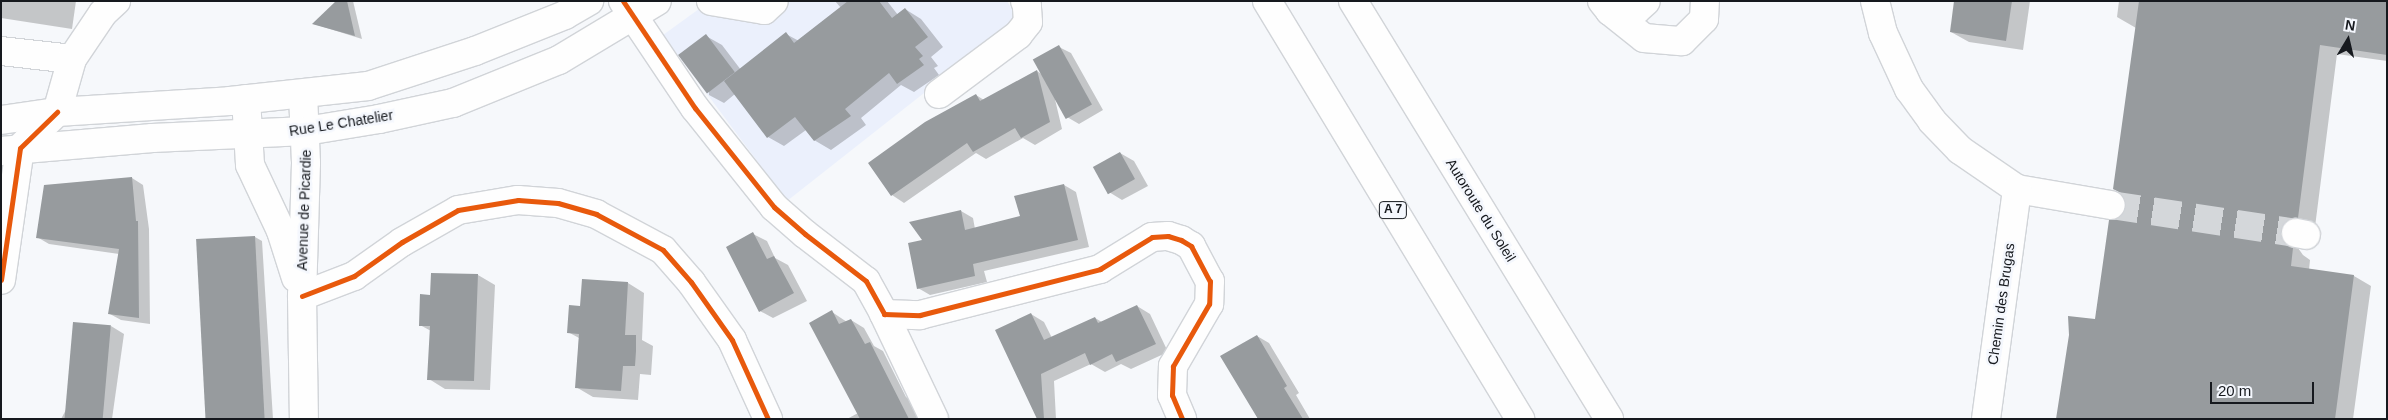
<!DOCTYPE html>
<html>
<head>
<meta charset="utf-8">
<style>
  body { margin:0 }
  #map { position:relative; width:2388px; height:420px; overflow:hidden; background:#f6f8fb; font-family:Arial,sans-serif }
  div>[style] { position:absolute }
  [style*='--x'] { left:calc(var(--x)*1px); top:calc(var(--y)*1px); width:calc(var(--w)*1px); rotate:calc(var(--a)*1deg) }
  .built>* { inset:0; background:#ebf0fc }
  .shadow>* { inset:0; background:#0003 }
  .building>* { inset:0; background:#979b9e; transform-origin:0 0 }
  .minor-tunnel>* { height:28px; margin-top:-14px; transform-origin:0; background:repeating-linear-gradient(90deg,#d4d7da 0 28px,transparent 0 42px) }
  .roads { filter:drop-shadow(1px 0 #d1d4d8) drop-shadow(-1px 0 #d1d4d8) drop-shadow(0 1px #d1d4d8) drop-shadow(0 -1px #d1d4d8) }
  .minor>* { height:28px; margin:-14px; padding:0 14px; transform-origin:14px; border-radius:14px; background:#fefefe }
  .major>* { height:28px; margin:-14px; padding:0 14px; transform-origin:14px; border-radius:14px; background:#fefefe }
  .highway>* { height:28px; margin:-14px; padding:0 14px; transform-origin:14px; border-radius:14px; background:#fefefe }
  .cycleway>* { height:5px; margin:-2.5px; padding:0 2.5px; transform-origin:2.5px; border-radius:2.5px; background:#e8590c }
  span { translate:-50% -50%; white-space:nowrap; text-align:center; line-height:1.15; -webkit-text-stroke:5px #f4f7fd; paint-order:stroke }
  .shield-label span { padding:1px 4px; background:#f4f7fd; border:1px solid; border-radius:4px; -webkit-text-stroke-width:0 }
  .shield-label { font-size:12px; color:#16191e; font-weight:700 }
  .street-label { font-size:14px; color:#16191e }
  .frame { position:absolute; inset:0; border:2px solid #16191e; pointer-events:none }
  .north { position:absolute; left:2323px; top:15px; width:50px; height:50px; -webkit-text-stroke:4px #f4f7fd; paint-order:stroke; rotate:9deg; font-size:14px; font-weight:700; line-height:20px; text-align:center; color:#16191e }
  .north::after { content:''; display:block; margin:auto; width:18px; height:22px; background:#16191e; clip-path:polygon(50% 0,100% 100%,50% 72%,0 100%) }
  .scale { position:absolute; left:2210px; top:382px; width:104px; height:22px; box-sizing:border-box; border:2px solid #16191e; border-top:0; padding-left:6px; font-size:15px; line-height:18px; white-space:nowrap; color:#16191e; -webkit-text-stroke:4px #f4f7fd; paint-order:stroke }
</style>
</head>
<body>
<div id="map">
  <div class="built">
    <i style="clip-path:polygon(710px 1px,1007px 1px,1018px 19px,787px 201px,663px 35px)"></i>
  </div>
  <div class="shadow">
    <i style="clip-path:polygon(1px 1px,76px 1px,72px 29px,1px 18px)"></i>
    <i style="clip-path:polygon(338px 1px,353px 1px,362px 39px,314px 24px)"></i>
    <i style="clip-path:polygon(835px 1px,887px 1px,898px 15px,905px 9px,921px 19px,943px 47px,931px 57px,938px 66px,934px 68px,939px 75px,914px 92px,901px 85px,861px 118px,866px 125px,831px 150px,814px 140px,806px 130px,784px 146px,768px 137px,735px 94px,724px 103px,709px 95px,706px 36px,722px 45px,741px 70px,786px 34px,799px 41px,841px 8px)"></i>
    <i style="clip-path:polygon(1956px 1px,2030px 1px,2023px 50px,1969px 42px,1951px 32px)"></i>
    <i style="clip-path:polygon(2119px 1px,2387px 1px,2387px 61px,2337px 54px,2315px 227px,2298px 240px,2298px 248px,2303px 255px,2310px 260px,2309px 270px,2354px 276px,2371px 286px,2353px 419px,2057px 419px,2096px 321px,2117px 221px,2124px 216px,2128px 207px,2136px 28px,2117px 17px)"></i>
    <i style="clip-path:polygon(1059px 47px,1071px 53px,1103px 110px,1079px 124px,1067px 117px,1054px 95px,1062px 129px,1035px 145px,1023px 138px,986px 159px,976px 153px,904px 203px,892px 195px,976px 95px,984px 100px,1037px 71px,1043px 75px)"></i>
    <i style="clip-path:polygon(1120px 153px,1134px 161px,1148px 186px,1122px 200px,1109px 192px)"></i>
    <i style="clip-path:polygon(132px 178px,143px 185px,149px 229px,150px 324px,121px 320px,110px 314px,119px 254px,49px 244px,37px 237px)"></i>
    <i style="clip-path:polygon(1064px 185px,1076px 192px,1089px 247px,984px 271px,987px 282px,930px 295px,918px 288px,924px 241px,961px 211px,973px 218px,975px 229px,1021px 217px)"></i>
    <i style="clip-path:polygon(753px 234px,767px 241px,775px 258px,788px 265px,807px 301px,773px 318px,760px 311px)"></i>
    <i style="clip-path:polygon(255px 237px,262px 241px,273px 419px,206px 419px)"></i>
    <i style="clip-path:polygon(478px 275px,495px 285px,490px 390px,445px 389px,429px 379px,431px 331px,420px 325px)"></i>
    <i style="clip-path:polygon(628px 283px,644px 293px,642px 340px,653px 346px,651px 375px,640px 374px,638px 400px,593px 397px,576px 387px,579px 338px,568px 332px,582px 307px)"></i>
    <i style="clip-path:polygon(1137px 306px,1150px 314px,1168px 352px,1131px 369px,1121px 364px,1105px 372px,1091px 364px,1054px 381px,1056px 419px,1038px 419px,1031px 314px,1044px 322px,1052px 338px,1095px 318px,1102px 322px)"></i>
    <i style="clip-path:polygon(832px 312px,847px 322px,851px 320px,864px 328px,874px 346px,883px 351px,906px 397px,911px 400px,921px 419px,847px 419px,858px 413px)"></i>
    <i style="clip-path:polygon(111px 326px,124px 334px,112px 419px,61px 419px)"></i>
    <i style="clip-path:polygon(1257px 336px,1269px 343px,1299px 393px,1296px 395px,1310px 419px,1259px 419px)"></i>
  </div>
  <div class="building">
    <i style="clip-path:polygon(336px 1px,347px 1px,355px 36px,312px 24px)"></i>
    <i style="clip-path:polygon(848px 1px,879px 1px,892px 18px,905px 8px,928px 37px,915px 47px,923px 56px,919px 59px,924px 65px,897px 84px,889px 73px,845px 109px,851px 116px,814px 141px,795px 117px,767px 138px,724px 81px,786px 32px,794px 43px)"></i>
    <i style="clip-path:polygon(1954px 1px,2012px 1px,2006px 41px,1950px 32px)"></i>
    <i style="clip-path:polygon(2139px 1px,2387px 1px,2387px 55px,2320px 45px,2298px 218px,2285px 222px,2281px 230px,2281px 238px,2285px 244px,2293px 248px,2291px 266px,2354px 275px,2335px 419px,2056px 419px,2069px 335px,2068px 316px,2095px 319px,2109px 220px,2117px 219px,2123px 215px,2126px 208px,2126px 200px,2121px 193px,2113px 189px)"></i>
    <i style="left:706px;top:34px;width:48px;height:35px;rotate:53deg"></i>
    <i style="left:1059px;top:45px;width:68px;height:30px;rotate:61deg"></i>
    <i style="clip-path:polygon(1037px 70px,1050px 122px,1021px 138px,1015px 128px,973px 152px,967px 143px,891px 196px,868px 163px,925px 122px,976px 94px,980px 101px)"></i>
    <i style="left:1120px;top:152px;width:31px;height:31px;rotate:61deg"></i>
    <i style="clip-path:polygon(132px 177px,136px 221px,138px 221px,139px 318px,108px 314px,119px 249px,36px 238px,44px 185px)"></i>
    <i style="clip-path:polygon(1064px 184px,1078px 240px,973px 264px,975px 276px,917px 289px,908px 243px,922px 240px,909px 222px,961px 210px,965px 230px,1020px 216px,1014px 196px)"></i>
    <i style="clip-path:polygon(753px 232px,767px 259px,774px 256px,794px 293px,759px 312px,726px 247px)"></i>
    <i style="left:255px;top:236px;width:183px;height:59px;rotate:87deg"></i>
    <i style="clip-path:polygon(431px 273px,478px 274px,474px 381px,427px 380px,430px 326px,419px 326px,420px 294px,430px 295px)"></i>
    <i style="clip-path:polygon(582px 279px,628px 282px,625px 335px,636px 335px,636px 351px,635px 366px,623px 366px,621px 391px,575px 388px,579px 334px,567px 333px,569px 305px,580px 306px)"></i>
    <i style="clip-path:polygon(1137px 305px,1156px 344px,1116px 362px,1112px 354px,1090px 365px,1085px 353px,1041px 374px,1044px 419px,1037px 419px,995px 330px,1031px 313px,1044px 340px,1095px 317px,1098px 323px)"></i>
    <i style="clip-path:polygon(832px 310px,839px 324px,851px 319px,865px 344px,870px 342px,909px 419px,860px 419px,809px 323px)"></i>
    <i style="left:73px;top:322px;width:38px;height:98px;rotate:5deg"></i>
    <i style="clip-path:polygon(1257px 335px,1287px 386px,1284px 388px,1303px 419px,1258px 419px,1220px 356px)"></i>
  </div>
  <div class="minor-tunnel">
    <i style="--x:2111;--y:205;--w:187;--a:8.6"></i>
  </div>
  <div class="roads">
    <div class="minor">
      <i style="--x:623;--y:1;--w:129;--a:56.1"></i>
      <i style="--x:695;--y:108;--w:127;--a:51.4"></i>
      <i style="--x:774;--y:207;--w:41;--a:41.1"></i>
      <i style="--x:805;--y:234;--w:77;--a:37.6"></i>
      <i style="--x:866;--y:281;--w:38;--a:61"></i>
      <i style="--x:884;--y:314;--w:36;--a:2"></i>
      <i style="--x:920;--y:315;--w:186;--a:-14.3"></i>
      <i style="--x:1100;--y:269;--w:61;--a:-31.6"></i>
      <i style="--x:1152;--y:237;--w:16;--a:-4"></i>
      <i style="--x:1168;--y:236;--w:14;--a:17"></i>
      <i style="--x:1181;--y:240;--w:12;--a:31"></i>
      <i style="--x:1191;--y:246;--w:40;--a:62"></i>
      <i style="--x:1210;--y:281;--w:23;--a:92"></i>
      <i style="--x:1209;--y:304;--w:72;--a:120.1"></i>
      <i style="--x:1173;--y:366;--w:29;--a:92"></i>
      <i style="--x:1172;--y:395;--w:26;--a:67"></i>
      <i style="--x:711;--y:1;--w:54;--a:9.6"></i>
      <i style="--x:764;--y:10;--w:13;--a:-42"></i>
      <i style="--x:1602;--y:1;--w:13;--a:51"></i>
      <i style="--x:1610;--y:11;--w:43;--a:38.5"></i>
      <i style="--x:1644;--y:38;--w:38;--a:5"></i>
      <i style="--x:1682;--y:41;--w:31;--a:-45"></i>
      <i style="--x:1704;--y:19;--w:18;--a:-87"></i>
      <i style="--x:1875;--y:1;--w:33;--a:76"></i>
      <i style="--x:1883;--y:33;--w:62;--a:65.1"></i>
      <i style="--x:1909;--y:89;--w:39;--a:54"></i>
      <i style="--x:1932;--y:121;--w:40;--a:46"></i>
      <i style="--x:1960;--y:150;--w:69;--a:34.4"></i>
      <i style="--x:2017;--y:189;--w:95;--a:9.7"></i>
      <i style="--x:1610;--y:11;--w:26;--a:-2"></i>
      <i style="--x:1636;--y:10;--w:13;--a:-42"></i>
      <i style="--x:1;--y:51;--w:71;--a:6.4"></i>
      <i style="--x:303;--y:94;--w:69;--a:87.5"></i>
      <i style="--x:306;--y:163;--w:133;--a:91.7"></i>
      <i style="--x:302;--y:296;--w:123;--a:89.1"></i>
      <i style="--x:939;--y:94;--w:99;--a:-36.8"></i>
      <i style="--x:1018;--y:35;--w:16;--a:-52"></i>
      <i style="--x:1028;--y:22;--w:16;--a:-94"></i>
      <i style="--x:1027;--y:6;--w:5;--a:-112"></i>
      <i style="--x:246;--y:99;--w:66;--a:86.5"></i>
      <i style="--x:250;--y:165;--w:73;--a:64.8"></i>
      <i style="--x:281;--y:231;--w:49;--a:72.3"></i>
      <i style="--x:2296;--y:233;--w:10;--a:11"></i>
      <i style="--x:1;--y:280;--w:133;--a:-81.8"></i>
      <i style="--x:20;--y:148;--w:52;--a:-44.2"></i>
      <i style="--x:57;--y:112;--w:55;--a:-74.2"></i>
      <i style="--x:72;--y:59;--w:55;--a:-56"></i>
      <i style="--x:103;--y:13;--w:18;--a:-43"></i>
      <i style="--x:302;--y:296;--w:56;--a:-21"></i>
      <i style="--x:354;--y:276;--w:59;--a:-35.3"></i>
      <i style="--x:402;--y:242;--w:64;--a:-29.7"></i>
      <i style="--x:458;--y:210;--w:61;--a:-9.5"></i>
      <i style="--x:518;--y:200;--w:40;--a:4.3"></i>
      <i style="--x:558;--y:203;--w:40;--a:16"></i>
      <i style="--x:596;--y:214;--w:76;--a:28.2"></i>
      <i style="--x:663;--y:250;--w:43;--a:48.8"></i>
      <i style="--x:691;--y:282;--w:71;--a:54.7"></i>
      <i style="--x:732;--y:340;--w:87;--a:65.5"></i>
      <i style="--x:884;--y:314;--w:116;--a:64.5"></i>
      <i style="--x:1986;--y:419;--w:232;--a:-82.3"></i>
    </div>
    <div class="major">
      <i style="--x:1;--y:120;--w:57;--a:-8.1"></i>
      <i style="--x:57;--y:112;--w:173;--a:-3.6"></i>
      <i style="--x:230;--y:101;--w:139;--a:-6.2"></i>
      <i style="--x:368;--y:86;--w:113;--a:-18.1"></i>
      <i style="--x:475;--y:51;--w:97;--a:-21.8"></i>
      <i style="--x:565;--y:15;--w:28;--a:-30"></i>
      <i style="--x:1;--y:151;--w:152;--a:-4.9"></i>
      <i style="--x:152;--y:138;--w:154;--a:-2.6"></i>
      <i style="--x:306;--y:131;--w:74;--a:-9.3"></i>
      <i style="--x:379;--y:119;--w:76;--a:-12.2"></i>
      <i style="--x:453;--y:103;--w:114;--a:-22.1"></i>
      <i style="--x:559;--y:60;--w:114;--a:-31"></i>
    </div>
    <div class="highway">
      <i style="--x:1267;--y:1;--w:489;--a:58.8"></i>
      <i style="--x:1353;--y:1;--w:490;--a:58.5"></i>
    </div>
  </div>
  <div class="cycleway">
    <i style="--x:623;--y:1;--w:129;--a:56.1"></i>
    <i style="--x:695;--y:108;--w:127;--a:51.4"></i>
    <i style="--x:774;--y:207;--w:41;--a:41.1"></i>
    <i style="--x:805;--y:234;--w:77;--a:37.6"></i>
    <i style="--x:866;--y:281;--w:38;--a:61"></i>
    <i style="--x:884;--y:314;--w:36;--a:2"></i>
    <i style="--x:920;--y:315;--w:186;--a:-14.3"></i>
    <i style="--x:1100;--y:269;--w:61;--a:-31.6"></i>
    <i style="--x:1152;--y:237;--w:16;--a:-4"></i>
    <i style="--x:1168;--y:236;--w:14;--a:17"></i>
    <i style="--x:1181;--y:240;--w:12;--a:31"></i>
    <i style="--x:1191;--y:246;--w:40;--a:62"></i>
    <i style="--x:1210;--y:281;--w:23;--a:92"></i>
    <i style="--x:1209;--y:304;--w:72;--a:120.1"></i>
    <i style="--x:1173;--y:366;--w:29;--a:92"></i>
    <i style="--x:1172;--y:395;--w:26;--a:67"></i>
    <i style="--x:1;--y:280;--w:133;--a:-81.8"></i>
    <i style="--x:20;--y:148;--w:52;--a:-44.2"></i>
    <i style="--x:302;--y:296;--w:56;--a:-21"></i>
    <i style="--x:354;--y:276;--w:59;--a:-35.3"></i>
    <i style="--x:402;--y:242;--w:64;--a:-29.7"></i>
    <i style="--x:458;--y:210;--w:61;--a:-9.5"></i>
    <i style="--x:518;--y:200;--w:40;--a:4.3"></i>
    <i style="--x:558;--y:203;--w:40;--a:16"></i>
    <i style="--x:596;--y:214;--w:76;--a:28.2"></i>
    <i style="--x:663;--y:250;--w:43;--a:48.8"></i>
    <i style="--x:691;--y:282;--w:71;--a:54.7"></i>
    <i style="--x:732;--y:340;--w:87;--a:65.5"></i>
  </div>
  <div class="shield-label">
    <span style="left:1393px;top:210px">A 7</span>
  </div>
  <div class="street-label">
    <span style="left:341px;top:123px;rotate:-9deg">Rue Le Chatelier</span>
    <span style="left:304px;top:210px;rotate:-88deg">Avenue de Picardie</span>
    <span style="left:1481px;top:210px;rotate:58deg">Autoroute du Soleil</span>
    <span style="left:2001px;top:304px;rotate:-82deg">Chemin des Brugas</span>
  </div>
  <div class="frame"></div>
  <div class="north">N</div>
  <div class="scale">20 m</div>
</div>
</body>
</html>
